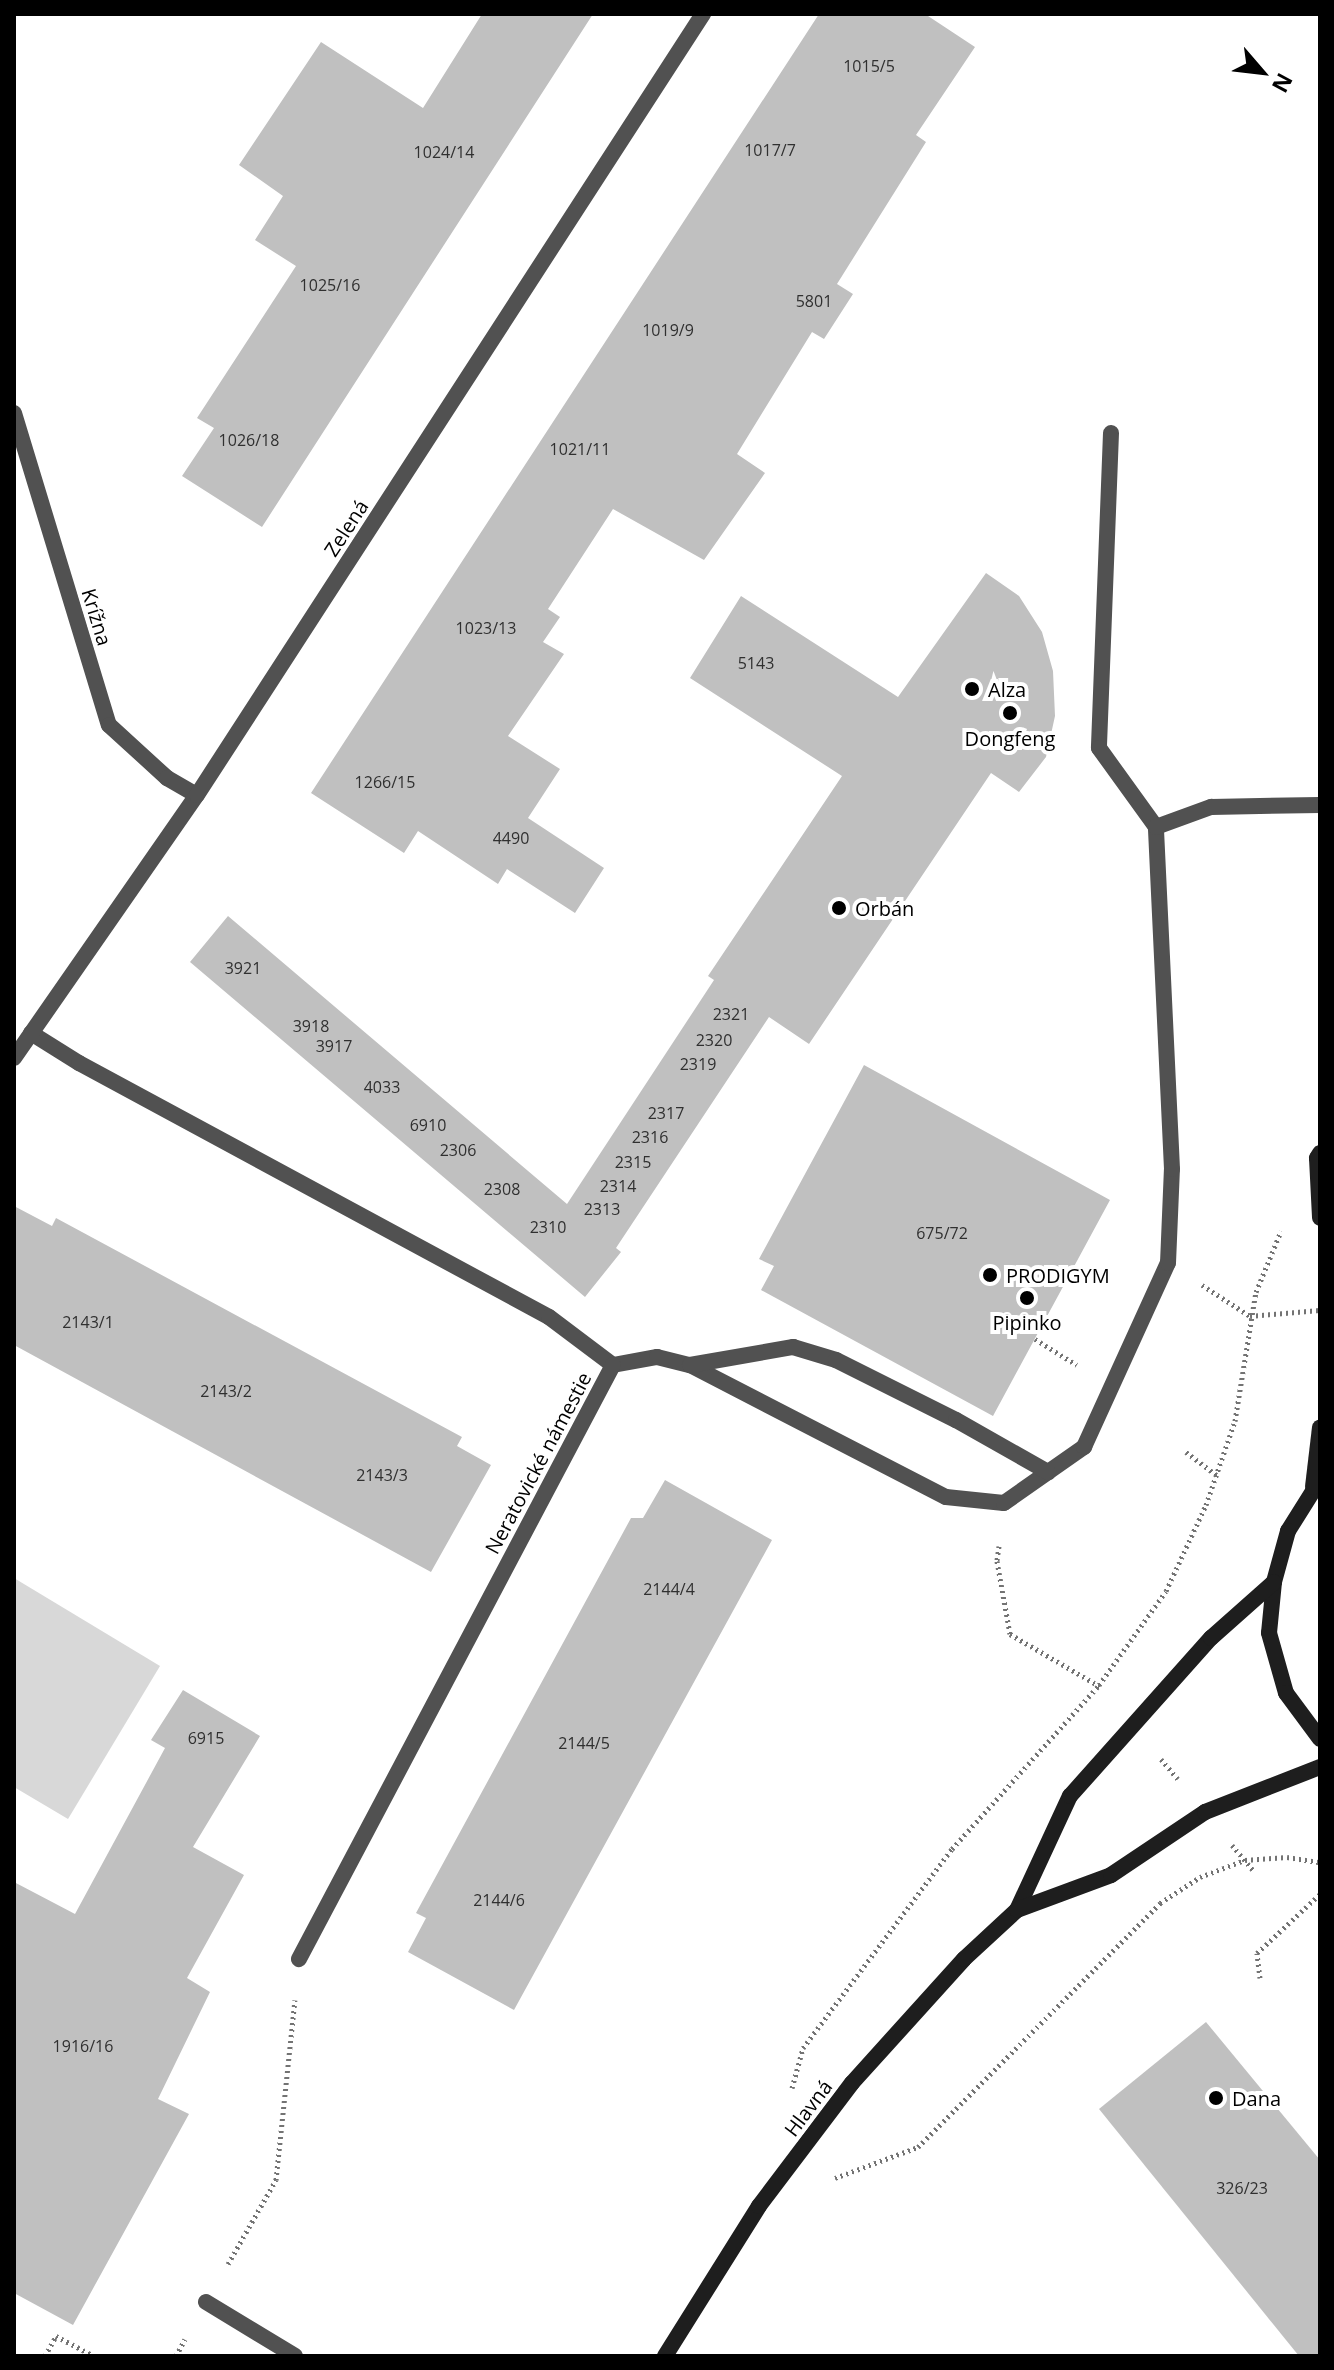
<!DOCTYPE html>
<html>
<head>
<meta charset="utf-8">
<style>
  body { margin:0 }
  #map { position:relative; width:1334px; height:2370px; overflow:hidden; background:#fff; font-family:"Open Sans",sans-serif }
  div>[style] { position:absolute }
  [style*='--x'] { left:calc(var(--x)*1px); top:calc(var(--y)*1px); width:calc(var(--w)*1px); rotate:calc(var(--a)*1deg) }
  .green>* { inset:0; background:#d8d8d8 }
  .building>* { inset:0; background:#c0c0c0 }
  .path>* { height:5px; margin-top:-2.5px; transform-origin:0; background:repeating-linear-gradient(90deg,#737373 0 2px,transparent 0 6px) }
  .lane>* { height:16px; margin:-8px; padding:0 8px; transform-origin:8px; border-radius:8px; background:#515151 }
  .street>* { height:16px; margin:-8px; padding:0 8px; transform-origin:8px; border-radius:8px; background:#515151 }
  .secondary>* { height:16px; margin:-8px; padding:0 8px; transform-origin:8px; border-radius:8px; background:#1e1e1e }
  .dots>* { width:22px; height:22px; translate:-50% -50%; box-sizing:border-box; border:4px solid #fff; border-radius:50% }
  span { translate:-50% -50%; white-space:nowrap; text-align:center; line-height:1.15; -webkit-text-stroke:8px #fff; paint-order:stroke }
  .number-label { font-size:16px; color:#303030 }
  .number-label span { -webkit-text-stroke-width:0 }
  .street-label { font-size:20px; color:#000 }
  .poi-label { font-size:20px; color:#000 }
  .left { translate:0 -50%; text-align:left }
  .frame { position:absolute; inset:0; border:16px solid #000; pointer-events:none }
  .north { position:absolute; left:1222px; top:32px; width:80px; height:80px; -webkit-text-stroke:6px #fff; paint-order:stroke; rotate:118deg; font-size:22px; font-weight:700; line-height:32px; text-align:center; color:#000 }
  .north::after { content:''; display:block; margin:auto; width:28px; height:36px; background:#000; clip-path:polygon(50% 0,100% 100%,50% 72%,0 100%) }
</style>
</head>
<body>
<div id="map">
  <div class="green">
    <i style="clip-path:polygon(14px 1578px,160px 1666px,68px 1819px,14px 1787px)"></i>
  </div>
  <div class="building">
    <i style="clip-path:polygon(482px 14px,593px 14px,262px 527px,182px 476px,214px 428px,197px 418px,296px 266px,255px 240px,283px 196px,239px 165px,321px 42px,423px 108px)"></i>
    <i style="clip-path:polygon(819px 14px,925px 14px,975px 47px,916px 135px,926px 142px,837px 284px,853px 294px,824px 339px,812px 332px,737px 454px,765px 473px,704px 560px,613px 509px,548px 609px,560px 617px,543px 642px,564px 654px,508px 736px,560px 769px,528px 818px,604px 868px,575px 913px,507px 869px,498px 884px,418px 831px,404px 853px,311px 793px)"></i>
    <i style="clip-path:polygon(986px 573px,1019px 596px,1042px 632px,1053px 671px,1055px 716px,1046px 757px,1019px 792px,991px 773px,809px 1044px,769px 1017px,616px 1248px,621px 1252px,585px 1297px,190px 962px,228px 916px,567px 1204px,714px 980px,708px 976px,842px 776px,690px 678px,741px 596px,898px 697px)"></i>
    <i style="clip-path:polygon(864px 1065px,1110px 1200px,993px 1416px,761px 1290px,774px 1266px,759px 1259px)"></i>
    <i style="clip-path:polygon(14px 1206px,52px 1226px,56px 1218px,462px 1437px,457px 1446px,491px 1465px,431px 1572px,14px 1345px)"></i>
    <i style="clip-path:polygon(665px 1480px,772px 1540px,514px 2010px,408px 1952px,426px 1918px,416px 1913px,631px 1518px,643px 1518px)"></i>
    <i style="clip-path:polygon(183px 1690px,260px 1736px,193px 1847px,244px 1875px,187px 1978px,210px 1992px,158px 2099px,189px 2114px,73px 2325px,14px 2293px,14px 1882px,75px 1914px,165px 1748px,151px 1740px)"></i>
    <i style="clip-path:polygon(1206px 2022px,1320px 2160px,1320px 2356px,1299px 2356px,1099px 2109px)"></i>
  </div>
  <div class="path">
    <i style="--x:1202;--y:1285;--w:57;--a:32.9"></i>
    <i style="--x:1250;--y:1316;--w:70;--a:-4.9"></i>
    <i style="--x:1035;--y:1339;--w:49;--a:31.8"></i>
    <i style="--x:1186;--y:1452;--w:39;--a:37"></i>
    <i style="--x:999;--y:1546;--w:15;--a:98"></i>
    <i style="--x:997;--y:1561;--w:74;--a:79.9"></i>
    <i style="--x:1010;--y:1634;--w:105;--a:30.2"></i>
    <i style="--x:1161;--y:1759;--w:26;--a:50"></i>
    <i style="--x:1232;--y:1845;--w:35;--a:50"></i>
    <i style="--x:1260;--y:1978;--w:25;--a:-97"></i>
    <i style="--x:1257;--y:1953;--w:86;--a:-43.1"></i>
    <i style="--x:792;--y:2088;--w:41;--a:-74.6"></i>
    <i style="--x:803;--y:2048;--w:249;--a:-53.2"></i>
    <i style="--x:952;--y:1849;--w:220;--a:-48.1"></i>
    <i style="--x:1099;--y:1685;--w:115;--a:-54.5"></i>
    <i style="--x:1166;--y:1591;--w:95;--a:-65.1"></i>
    <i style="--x:1206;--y:1505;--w:89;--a:-71"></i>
    <i style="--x:1235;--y:1421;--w:131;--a:-80.8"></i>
    <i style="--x:1256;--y:1292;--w:66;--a:-67.7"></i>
    <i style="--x:835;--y:2178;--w:89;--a:-20.5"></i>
    <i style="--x:918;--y:2147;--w:344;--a:-45.2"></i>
    <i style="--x:1160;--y:1903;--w:48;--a:-33"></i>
    <i style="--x:1200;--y:1877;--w:48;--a:-20.7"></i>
    <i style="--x:1245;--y:1860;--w:42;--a:-4.1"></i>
    <i style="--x:1287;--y:1857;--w:33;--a:9"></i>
    <i style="--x:228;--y:2264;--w:97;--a:-60.3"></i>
    <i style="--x:276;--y:2180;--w:181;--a:-84"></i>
    <i style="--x:45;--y:2356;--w:23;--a:-61"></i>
    <i style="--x:56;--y:2336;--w:43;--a:27.8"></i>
    <i style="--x:176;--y:2356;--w:19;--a:-62"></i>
  </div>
  <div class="lane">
    <i style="--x:1111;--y:433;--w:315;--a:92.2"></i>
    <i style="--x:1099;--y:748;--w:97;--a:54.2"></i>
    <i style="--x:613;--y:1365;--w:45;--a:-10.3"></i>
    <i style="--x:657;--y:1357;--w:34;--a:14"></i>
    <i style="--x:690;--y:1365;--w:288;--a:27.3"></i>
    <i style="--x:946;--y:1497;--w:58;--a:5.9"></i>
    <i style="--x:1004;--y:1503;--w:98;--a:-35"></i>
    <i style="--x:1084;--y:1447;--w:202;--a:-65.5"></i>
    <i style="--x:1168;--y:1263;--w:94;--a:-87.6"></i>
    <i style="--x:1172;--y:1169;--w:342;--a:-92.7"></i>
    <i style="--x:1156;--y:827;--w:59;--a:-20"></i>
    <i style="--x:1211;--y:807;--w:109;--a:-1.1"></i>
    <i style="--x:690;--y:1365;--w:105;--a:-9.9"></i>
    <i style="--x:793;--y:1347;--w:45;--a:16.8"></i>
    <i style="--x:836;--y:1360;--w:134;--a:26.6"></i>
    <i style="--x:956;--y:1420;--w:106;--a:29.5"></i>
    <i style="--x:206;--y:2302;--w:104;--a:31.2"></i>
  </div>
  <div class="street">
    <i style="--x:14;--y:413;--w:326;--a:73.1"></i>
    <i style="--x:109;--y:725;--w:79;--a:42.4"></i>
    <i style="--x:167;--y:778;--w:34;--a:30"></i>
    <i style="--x:31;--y:1033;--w:57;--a:32"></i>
    <i style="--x:79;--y:1063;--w:534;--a:28.39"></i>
    <i style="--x:549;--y:1317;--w:80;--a:36.9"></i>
    <i style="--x:613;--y:1365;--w:672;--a:117.86"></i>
    <i style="--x:14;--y:1058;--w:320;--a:-55.2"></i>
    <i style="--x:197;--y:795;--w:931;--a:-57.06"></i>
  </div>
  <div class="secondary">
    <i style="--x:1320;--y:1153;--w:6;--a:121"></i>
    <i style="--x:1317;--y:1158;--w:60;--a:87.1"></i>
    <i style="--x:1320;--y:1480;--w:60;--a:122.1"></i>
    <i style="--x:1288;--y:1531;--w:53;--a:105.4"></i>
    <i style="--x:1274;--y:1582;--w:51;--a:95.6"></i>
    <i style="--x:1269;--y:1633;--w:62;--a:74.2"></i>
    <i style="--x:1286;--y:1693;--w:57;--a:53.5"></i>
    <i style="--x:1313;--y:1487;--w:60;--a:-83.3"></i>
    <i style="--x:1017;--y:1910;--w:126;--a:-65.1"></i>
    <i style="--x:1070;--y:1796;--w:212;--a:-48.3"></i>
    <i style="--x:1211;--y:1638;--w:84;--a:-41.6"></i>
    <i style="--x:665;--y:2356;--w:177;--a:-57.9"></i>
    <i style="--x:759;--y:2206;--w:154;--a:-52.9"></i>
    <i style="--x:852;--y:2083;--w:167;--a:-47.9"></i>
    <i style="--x:964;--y:1959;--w:72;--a:-42.8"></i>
    <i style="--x:1017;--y:1910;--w:100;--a:-20.4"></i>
    <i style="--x:1111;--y:1875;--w:113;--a:-33.8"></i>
    <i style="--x:1205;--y:1812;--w:123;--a:-21.4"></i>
  </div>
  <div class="dots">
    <i style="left:972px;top:689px;background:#000"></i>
    <i style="left:1010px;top:713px;background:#000"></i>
    <i style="left:839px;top:908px;background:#000"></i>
    <i style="left:990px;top:1275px;background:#000"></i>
    <i style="left:1027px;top:1298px;background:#000"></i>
    <i style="left:1216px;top:2098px;background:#000"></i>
  </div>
  <div class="number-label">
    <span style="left:869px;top:66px">1015/5</span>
    <span style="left:770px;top:150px">1017/7</span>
    <span style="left:444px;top:152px">1024/14</span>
    <span style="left:330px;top:285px">1025/16</span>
    <span style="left:814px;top:301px">5801</span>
    <span style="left:668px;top:330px">1019/9</span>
    <span style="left:249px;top:440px">1026/18</span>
    <span style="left:580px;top:449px">1021/11</span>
    <span style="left:486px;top:628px">1023/13</span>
    <span style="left:756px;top:663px">5143</span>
    <span style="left:385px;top:782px">1266/15</span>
    <span style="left:511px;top:838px">4490</span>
    <span style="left:243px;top:968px">3921</span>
    <span style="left:731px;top:1014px">2321</span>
    <span style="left:311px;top:1026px">3918</span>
    <span style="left:714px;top:1040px">2320</span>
    <span style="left:334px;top:1046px">3917</span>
    <span style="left:698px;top:1064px">2319</span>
    <span style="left:382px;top:1087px">4033</span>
    <span style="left:666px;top:1113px">2317</span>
    <span style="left:428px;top:1125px">6910</span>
    <span style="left:650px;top:1137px">2316</span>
    <span style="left:458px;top:1150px">2306</span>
    <span style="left:633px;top:1162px">2315</span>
    <span style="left:618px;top:1186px">2314</span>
    <span style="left:502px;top:1189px">2308</span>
    <span style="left:602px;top:1209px">2313</span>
    <span style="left:548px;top:1227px">2310</span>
    <span style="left:942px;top:1233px">675/72</span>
    <span style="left:88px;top:1322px">2143/1</span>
    <span style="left:226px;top:1391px">2143/2</span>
    <span style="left:382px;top:1475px">2143/3</span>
    <span style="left:669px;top:1589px">2144/4</span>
    <span style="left:206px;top:1738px">6915</span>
    <span style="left:584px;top:1743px">2144/5</span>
    <span style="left:499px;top:1900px">2144/6</span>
    <span style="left:83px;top:2046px">1916/16</span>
    <span style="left:1242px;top:2188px">326/23</span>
  </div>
  <div class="street-label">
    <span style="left:346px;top:528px;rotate:-57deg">Zelená</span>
    <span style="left:97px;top:617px;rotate:73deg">Krížna</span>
    <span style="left:538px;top:1463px;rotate:-62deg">Neratovické námestie</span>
    <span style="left:808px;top:2108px;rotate:-53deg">Hlavná</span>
  </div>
  <div class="poi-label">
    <span class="left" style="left:988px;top:689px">Alza</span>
    <span style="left:1010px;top:738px">Dongfeng</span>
    <span class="left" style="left:855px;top:908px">Orbán</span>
    <span class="left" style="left:1006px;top:1275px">PRODIGYM</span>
    <span style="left:1027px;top:1322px">Pipinko</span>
    <span class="left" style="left:1232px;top:2098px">Dana</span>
  </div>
  <div class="frame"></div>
  <div class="north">N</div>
</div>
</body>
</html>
